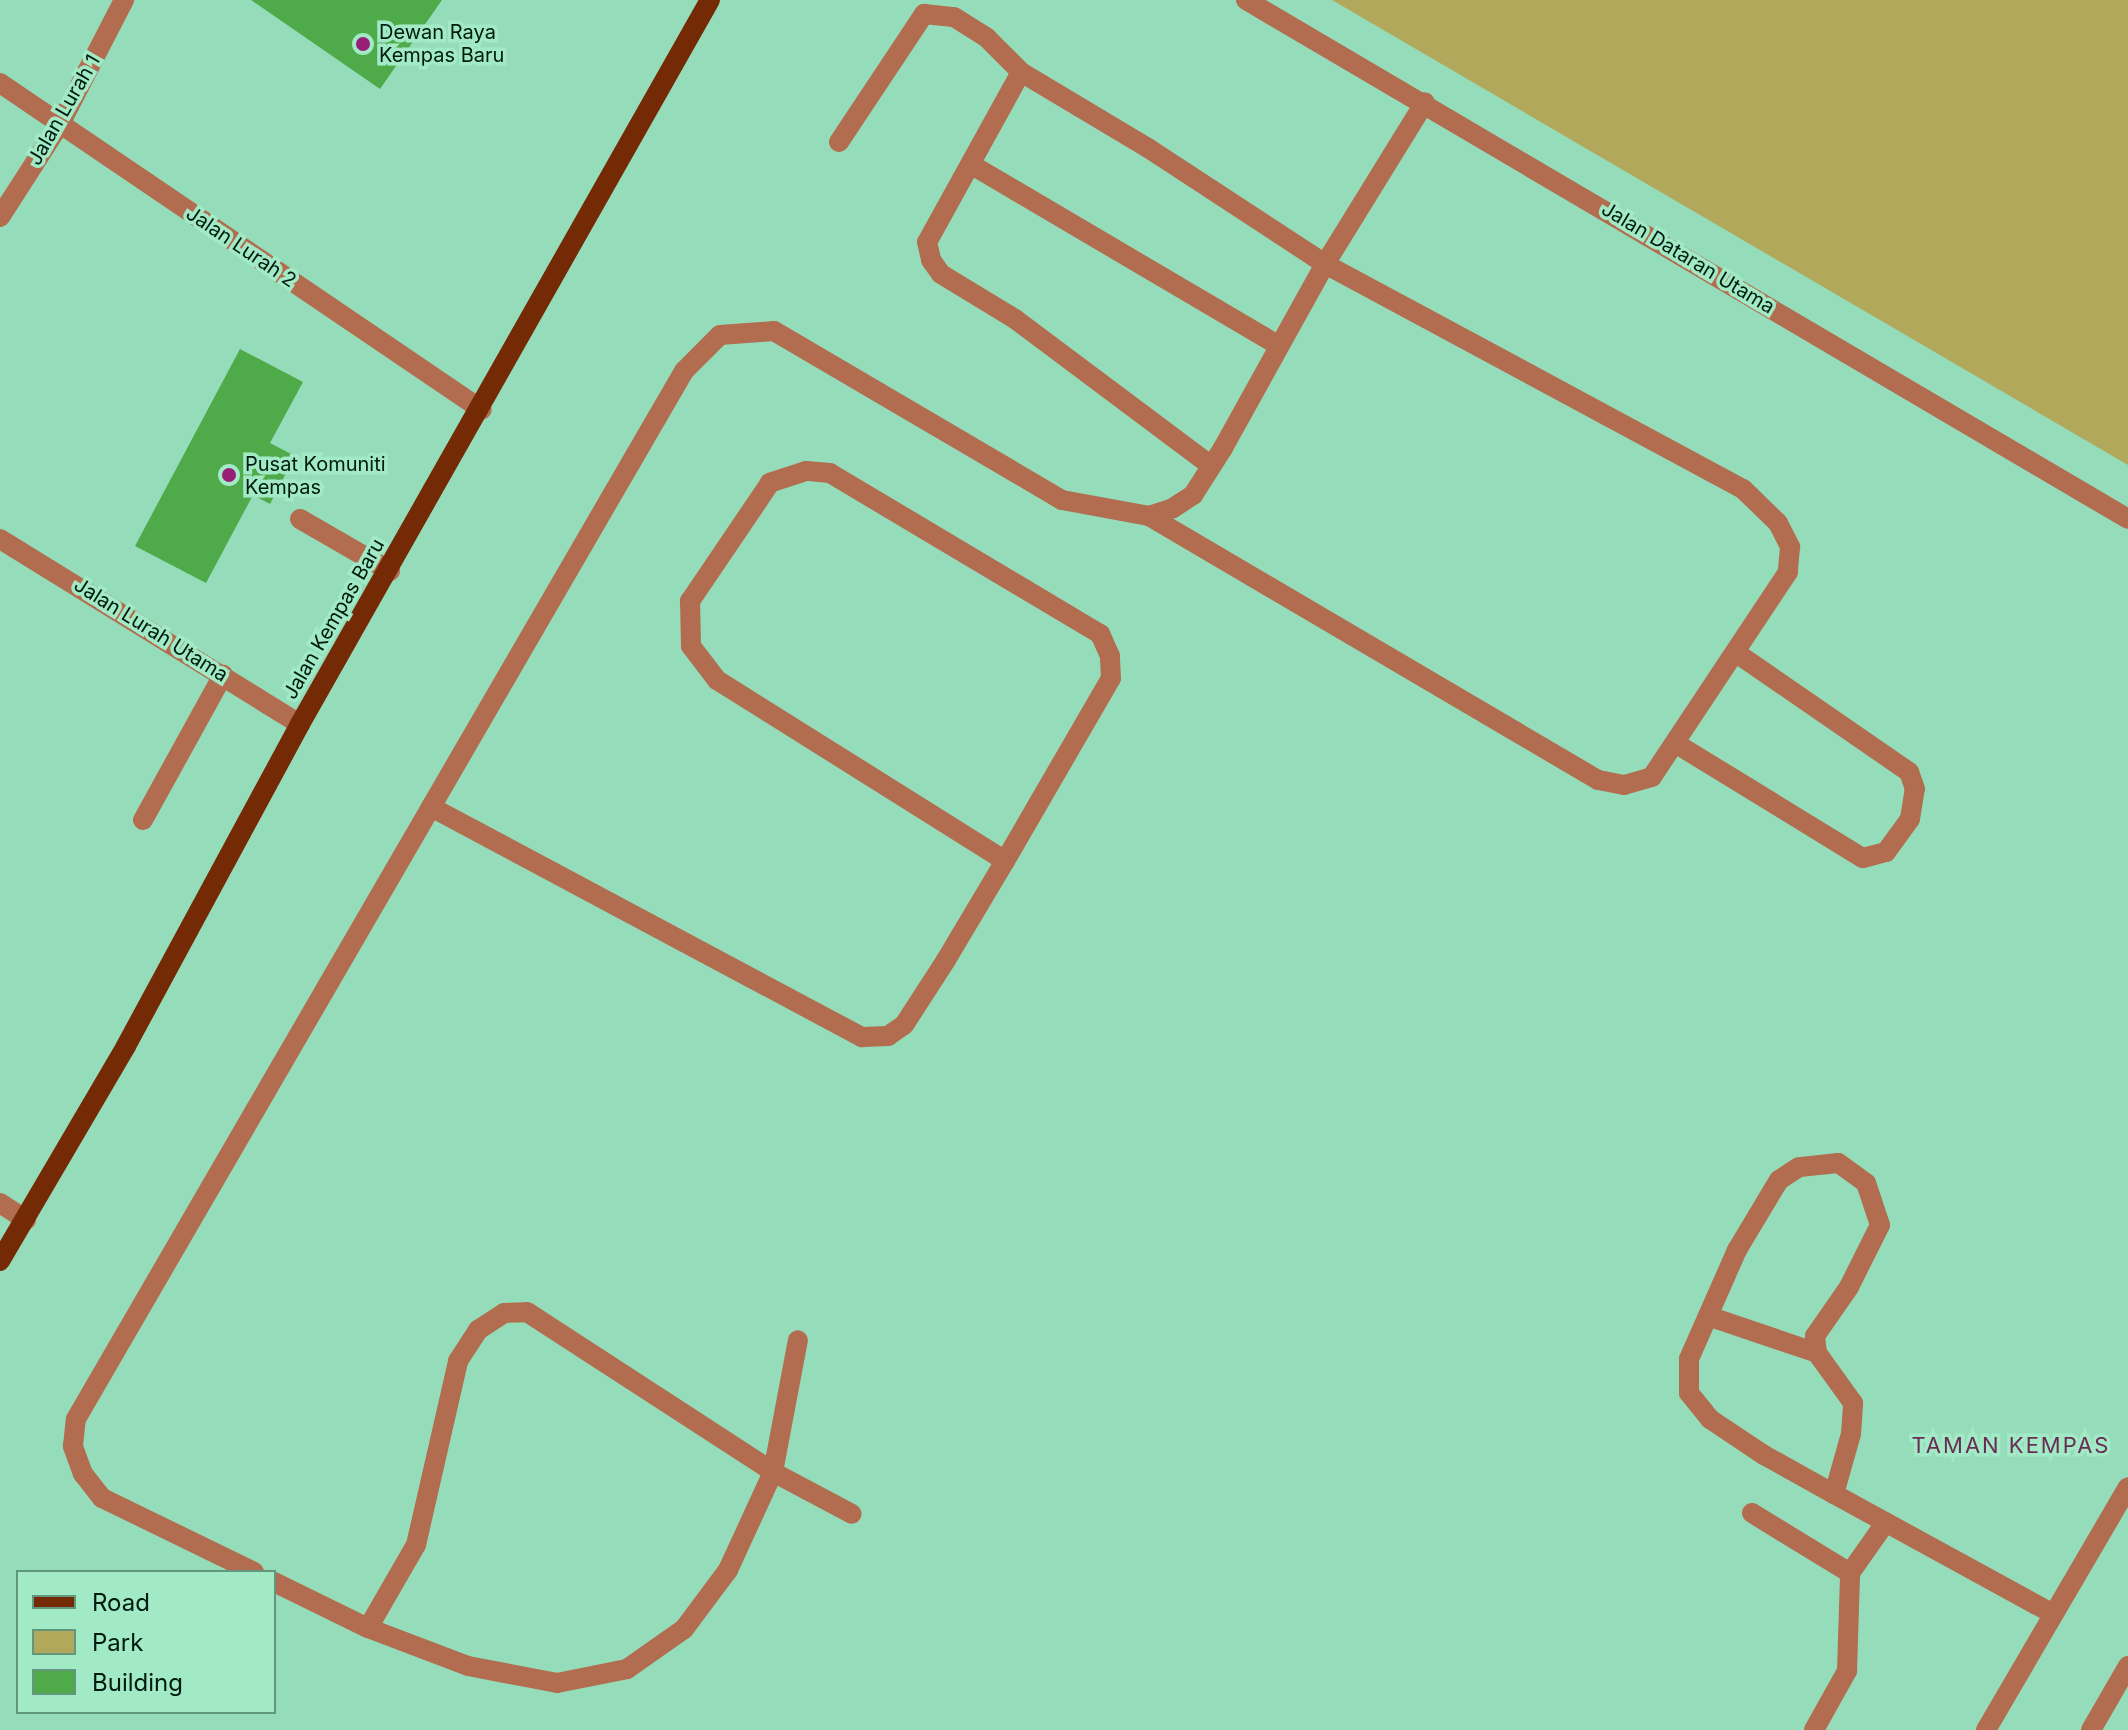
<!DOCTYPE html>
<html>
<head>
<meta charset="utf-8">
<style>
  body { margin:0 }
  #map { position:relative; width:2128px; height:1730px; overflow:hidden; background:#95ddba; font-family:Inter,sans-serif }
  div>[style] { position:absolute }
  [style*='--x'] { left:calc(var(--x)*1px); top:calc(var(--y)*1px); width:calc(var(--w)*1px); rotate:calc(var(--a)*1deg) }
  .green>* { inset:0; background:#b1a85c }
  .building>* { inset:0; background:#4faa49 }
  .minor>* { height:20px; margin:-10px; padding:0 10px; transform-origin:10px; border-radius:10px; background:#b26c4f }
  .major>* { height:20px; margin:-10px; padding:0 10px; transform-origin:10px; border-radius:10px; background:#742a04 }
  .dots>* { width:22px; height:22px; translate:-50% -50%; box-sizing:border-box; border:4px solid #a2eac6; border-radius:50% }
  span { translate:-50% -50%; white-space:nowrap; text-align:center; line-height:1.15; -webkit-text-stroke:7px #a2eac6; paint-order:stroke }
  .poi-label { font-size:20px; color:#001b0f }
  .left { translate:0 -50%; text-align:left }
  .street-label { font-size:20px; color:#001b0f }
  .neighbourhood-label { font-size:22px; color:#692d55; letter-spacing:2px }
  .legend { position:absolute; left:16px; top:1570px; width:260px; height:144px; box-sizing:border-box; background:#a2eac6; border:2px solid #61977d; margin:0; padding:10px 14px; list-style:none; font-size:24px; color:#001b0f }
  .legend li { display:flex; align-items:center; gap:16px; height:40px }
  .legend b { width:40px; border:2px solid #61977d }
</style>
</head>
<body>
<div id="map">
  <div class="green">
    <i style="clip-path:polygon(1332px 0,2128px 0,2128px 465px)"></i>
  </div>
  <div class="building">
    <i style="clip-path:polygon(251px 0,442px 0,380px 89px)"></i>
    <i style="clip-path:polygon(240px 349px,303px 382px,270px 443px,295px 456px,270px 504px,253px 495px,206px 583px,135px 546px)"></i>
  </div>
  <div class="minor">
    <i style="--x:1246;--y:0;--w:1023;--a:30.47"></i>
    <i style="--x:1021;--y:72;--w:194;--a:118.9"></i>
    <i style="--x:927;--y:242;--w:18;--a:77"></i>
    <i style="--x:931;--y:260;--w:17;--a:54"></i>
    <i style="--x:941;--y:274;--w:87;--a:31.3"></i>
    <i style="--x:1015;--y:319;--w:244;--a:36.8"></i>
    <i style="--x:0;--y:83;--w:582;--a:34.15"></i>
    <i style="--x:839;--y:142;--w:154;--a:-56.4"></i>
    <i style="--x:924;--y:14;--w:30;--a:6"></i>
    <i style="--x:954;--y:17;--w:39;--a:32"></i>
    <i style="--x:987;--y:38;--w:48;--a:45"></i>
    <i style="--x:1021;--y:72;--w:148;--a:30.9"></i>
    <i style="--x:1148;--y:148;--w:212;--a:33.2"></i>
    <i style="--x:1325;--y:264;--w:475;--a:28.3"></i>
    <i style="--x:1743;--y:489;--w:49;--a:44.2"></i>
    <i style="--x:1778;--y:523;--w:27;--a:63"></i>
    <i style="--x:1790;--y:547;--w:25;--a:95"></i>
    <i style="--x:1788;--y:572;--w:246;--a:123.6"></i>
    <i style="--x:1652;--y:777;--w:29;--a:164"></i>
    <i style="--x:1624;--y:785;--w:26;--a:-169"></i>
    <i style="--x:1598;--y:780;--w:521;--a:-149.55"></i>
    <i style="--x:972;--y:165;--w:356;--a:30.5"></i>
    <i style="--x:0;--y:217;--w:111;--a:-57.2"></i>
    <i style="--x:60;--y:124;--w:140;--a:-62.7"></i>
    <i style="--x:300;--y:519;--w:104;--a:30"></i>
    <i style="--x:0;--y:539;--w:352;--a:31.7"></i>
    <i style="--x:1675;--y:743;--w:220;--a:31.5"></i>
    <i style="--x:1863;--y:858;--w:24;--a:-15"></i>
    <i style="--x:1886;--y:852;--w:41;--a:-54"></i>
    <i style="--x:1910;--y:819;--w:30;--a:-81"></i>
    <i style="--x:1915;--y:789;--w:18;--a:-109"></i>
    <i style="--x:1909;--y:772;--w:211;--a:-145.4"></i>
    <i style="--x:431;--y:807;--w:489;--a:28.1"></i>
    <i style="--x:862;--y:1037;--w:26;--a:-2"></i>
    <i style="--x:888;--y:1036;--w:19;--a:-35"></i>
    <i style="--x:904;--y:1025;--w:77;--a:-57.1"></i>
    <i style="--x:946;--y:960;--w:115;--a:-59.2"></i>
    <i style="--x:1005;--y:861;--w:211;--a:-59.9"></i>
    <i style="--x:1111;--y:678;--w:22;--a:-93"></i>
    <i style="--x:1110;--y:656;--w:24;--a:-114"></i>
    <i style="--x:1100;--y:634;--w:314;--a:-149.2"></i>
    <i style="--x:830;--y:473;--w:24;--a:-175"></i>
    <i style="--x:806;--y:471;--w:38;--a:162"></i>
    <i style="--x:770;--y:483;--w:143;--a:124.1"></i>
    <i style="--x:690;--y:601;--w:45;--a:88.7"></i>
    <i style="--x:691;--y:646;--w:43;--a:52.6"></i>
    <i style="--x:717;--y:680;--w:340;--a:32.1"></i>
    <i style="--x:143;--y:820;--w:166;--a:-61.1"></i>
    <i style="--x:0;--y:1203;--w:31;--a:33"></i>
    <i style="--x:1708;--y:1316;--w:115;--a:18.7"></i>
    <i style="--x:1834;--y:1494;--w:62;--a:-74.2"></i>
    <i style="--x:1851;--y:1434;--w:31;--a:-86"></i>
    <i style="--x:1853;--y:1403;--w:62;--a:-125.8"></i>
    <i style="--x:1817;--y:1353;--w:17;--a:-97"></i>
    <i style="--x:1815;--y:1336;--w:60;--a:-55.2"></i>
    <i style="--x:1849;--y:1287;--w:69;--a:-63.4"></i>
    <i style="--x:1880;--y:1225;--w:44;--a:-108.4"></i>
    <i style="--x:1866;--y:1183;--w:34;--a:-144"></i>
    <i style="--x:1838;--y:1163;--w:39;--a:174"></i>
    <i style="--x:1799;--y:1167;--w:24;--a:147"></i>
    <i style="--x:1779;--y:1180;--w:82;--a:121"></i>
    <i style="--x:1737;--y:1250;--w:119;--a:113.8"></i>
    <i style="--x:1689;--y:1359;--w:34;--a:90"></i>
    <i style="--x:1689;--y:1393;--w:33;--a:51"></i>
    <i style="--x:1710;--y:1419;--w:65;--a:33.7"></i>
    <i style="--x:1764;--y:1455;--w:80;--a:29.1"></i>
    <i style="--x:1834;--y:1494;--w:250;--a:28.7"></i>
    <i style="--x:1752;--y:1513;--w:115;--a:31.5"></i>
    <i style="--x:1850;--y:1573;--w:62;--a:-54.8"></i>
    <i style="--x:254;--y:1572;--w:169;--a:-154"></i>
    <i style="--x:102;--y:1498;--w:31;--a:-128"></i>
    <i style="--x:83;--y:1474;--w:30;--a:-110"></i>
    <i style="--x:73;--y:1446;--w:27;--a:-84"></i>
    <i style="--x:76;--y:1419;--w:1212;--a:-59.88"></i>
    <i style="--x:684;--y:371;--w:51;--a:-45"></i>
    <i style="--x:720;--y:335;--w:54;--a:-4.2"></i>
    <i style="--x:774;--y:331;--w:334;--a:30.4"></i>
    <i style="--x:1062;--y:500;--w:88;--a:10.4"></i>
    <i style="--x:1149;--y:516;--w:25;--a:-18"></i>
    <i style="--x:1173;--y:508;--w:24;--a:-33"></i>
    <i style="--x:1193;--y:495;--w:56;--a:-57.4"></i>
    <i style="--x:1223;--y:448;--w:210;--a:-61"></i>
    <i style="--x:1325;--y:264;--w:190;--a:-58.3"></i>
    <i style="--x:274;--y:1582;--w:105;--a:26.1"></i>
    <i style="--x:368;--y:1628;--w:107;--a:20.8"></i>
    <i style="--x:468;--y:1666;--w:91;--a:10.8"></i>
    <i style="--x:557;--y:1683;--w:71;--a:-11.3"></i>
    <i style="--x:627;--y:1669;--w:70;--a:-35.1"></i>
    <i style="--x:684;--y:1629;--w:74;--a:-53.3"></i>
    <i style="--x:728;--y:1570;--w:108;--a:-65.3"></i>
    <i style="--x:773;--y:1472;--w:134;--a:-79.3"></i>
    <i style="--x:368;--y:1628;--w:96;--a:-60"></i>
    <i style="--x:416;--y:1545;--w:189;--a:-77.1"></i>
    <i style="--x:458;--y:1361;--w:37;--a:-57"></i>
    <i style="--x:478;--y:1330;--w:31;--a:-33"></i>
    <i style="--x:504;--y:1313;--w:23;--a:-2"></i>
    <i style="--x:527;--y:1312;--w:293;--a:33"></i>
    <i style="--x:773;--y:1472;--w:89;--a:28"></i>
    <i style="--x:1814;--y:1730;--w:68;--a:-60.8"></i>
    <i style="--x:1847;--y:1671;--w:98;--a:-88.2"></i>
    <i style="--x:1986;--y:1730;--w:281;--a:-59.7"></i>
    <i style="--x:2091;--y:1730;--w:74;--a:-60"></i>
  </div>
  <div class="major">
    <i style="--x:0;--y:1261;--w:249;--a:-59.6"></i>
    <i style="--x:126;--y:1046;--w:366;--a:-61.6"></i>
    <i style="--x:300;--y:724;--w:832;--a:-60.48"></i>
  </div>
  <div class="dots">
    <i style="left:363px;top:44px;background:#991e77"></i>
    <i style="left:229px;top:475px;background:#991e77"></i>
  </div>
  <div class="poi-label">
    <span class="left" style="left:379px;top:44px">Dewan Raya<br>Kempas Baru</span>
    <span class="left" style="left:245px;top:476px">Pusat Komuniti<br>Kempas</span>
  </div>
  <div class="street-label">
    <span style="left:64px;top:110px;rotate:-60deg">Jalan Lurah 1</span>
    <span style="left:241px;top:247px;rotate:34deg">Jalan Lurah 2</span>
    <span style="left:1688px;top:258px;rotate:31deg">Jalan Dataran Utama</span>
    <span style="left:334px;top:619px;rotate:-60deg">Jalan Kempas Baru</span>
    <span style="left:151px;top:630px;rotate:32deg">Jalan Lurah Utama</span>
  </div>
  <div class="neighbourhood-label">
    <span style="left:2011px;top:1446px">TAMAN KEMPAS</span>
  </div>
  <ul class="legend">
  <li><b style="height:10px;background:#742a04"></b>Road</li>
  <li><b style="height:22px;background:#b1a85c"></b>Park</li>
  <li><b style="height:22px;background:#4faa49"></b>Building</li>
  </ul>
</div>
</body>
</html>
